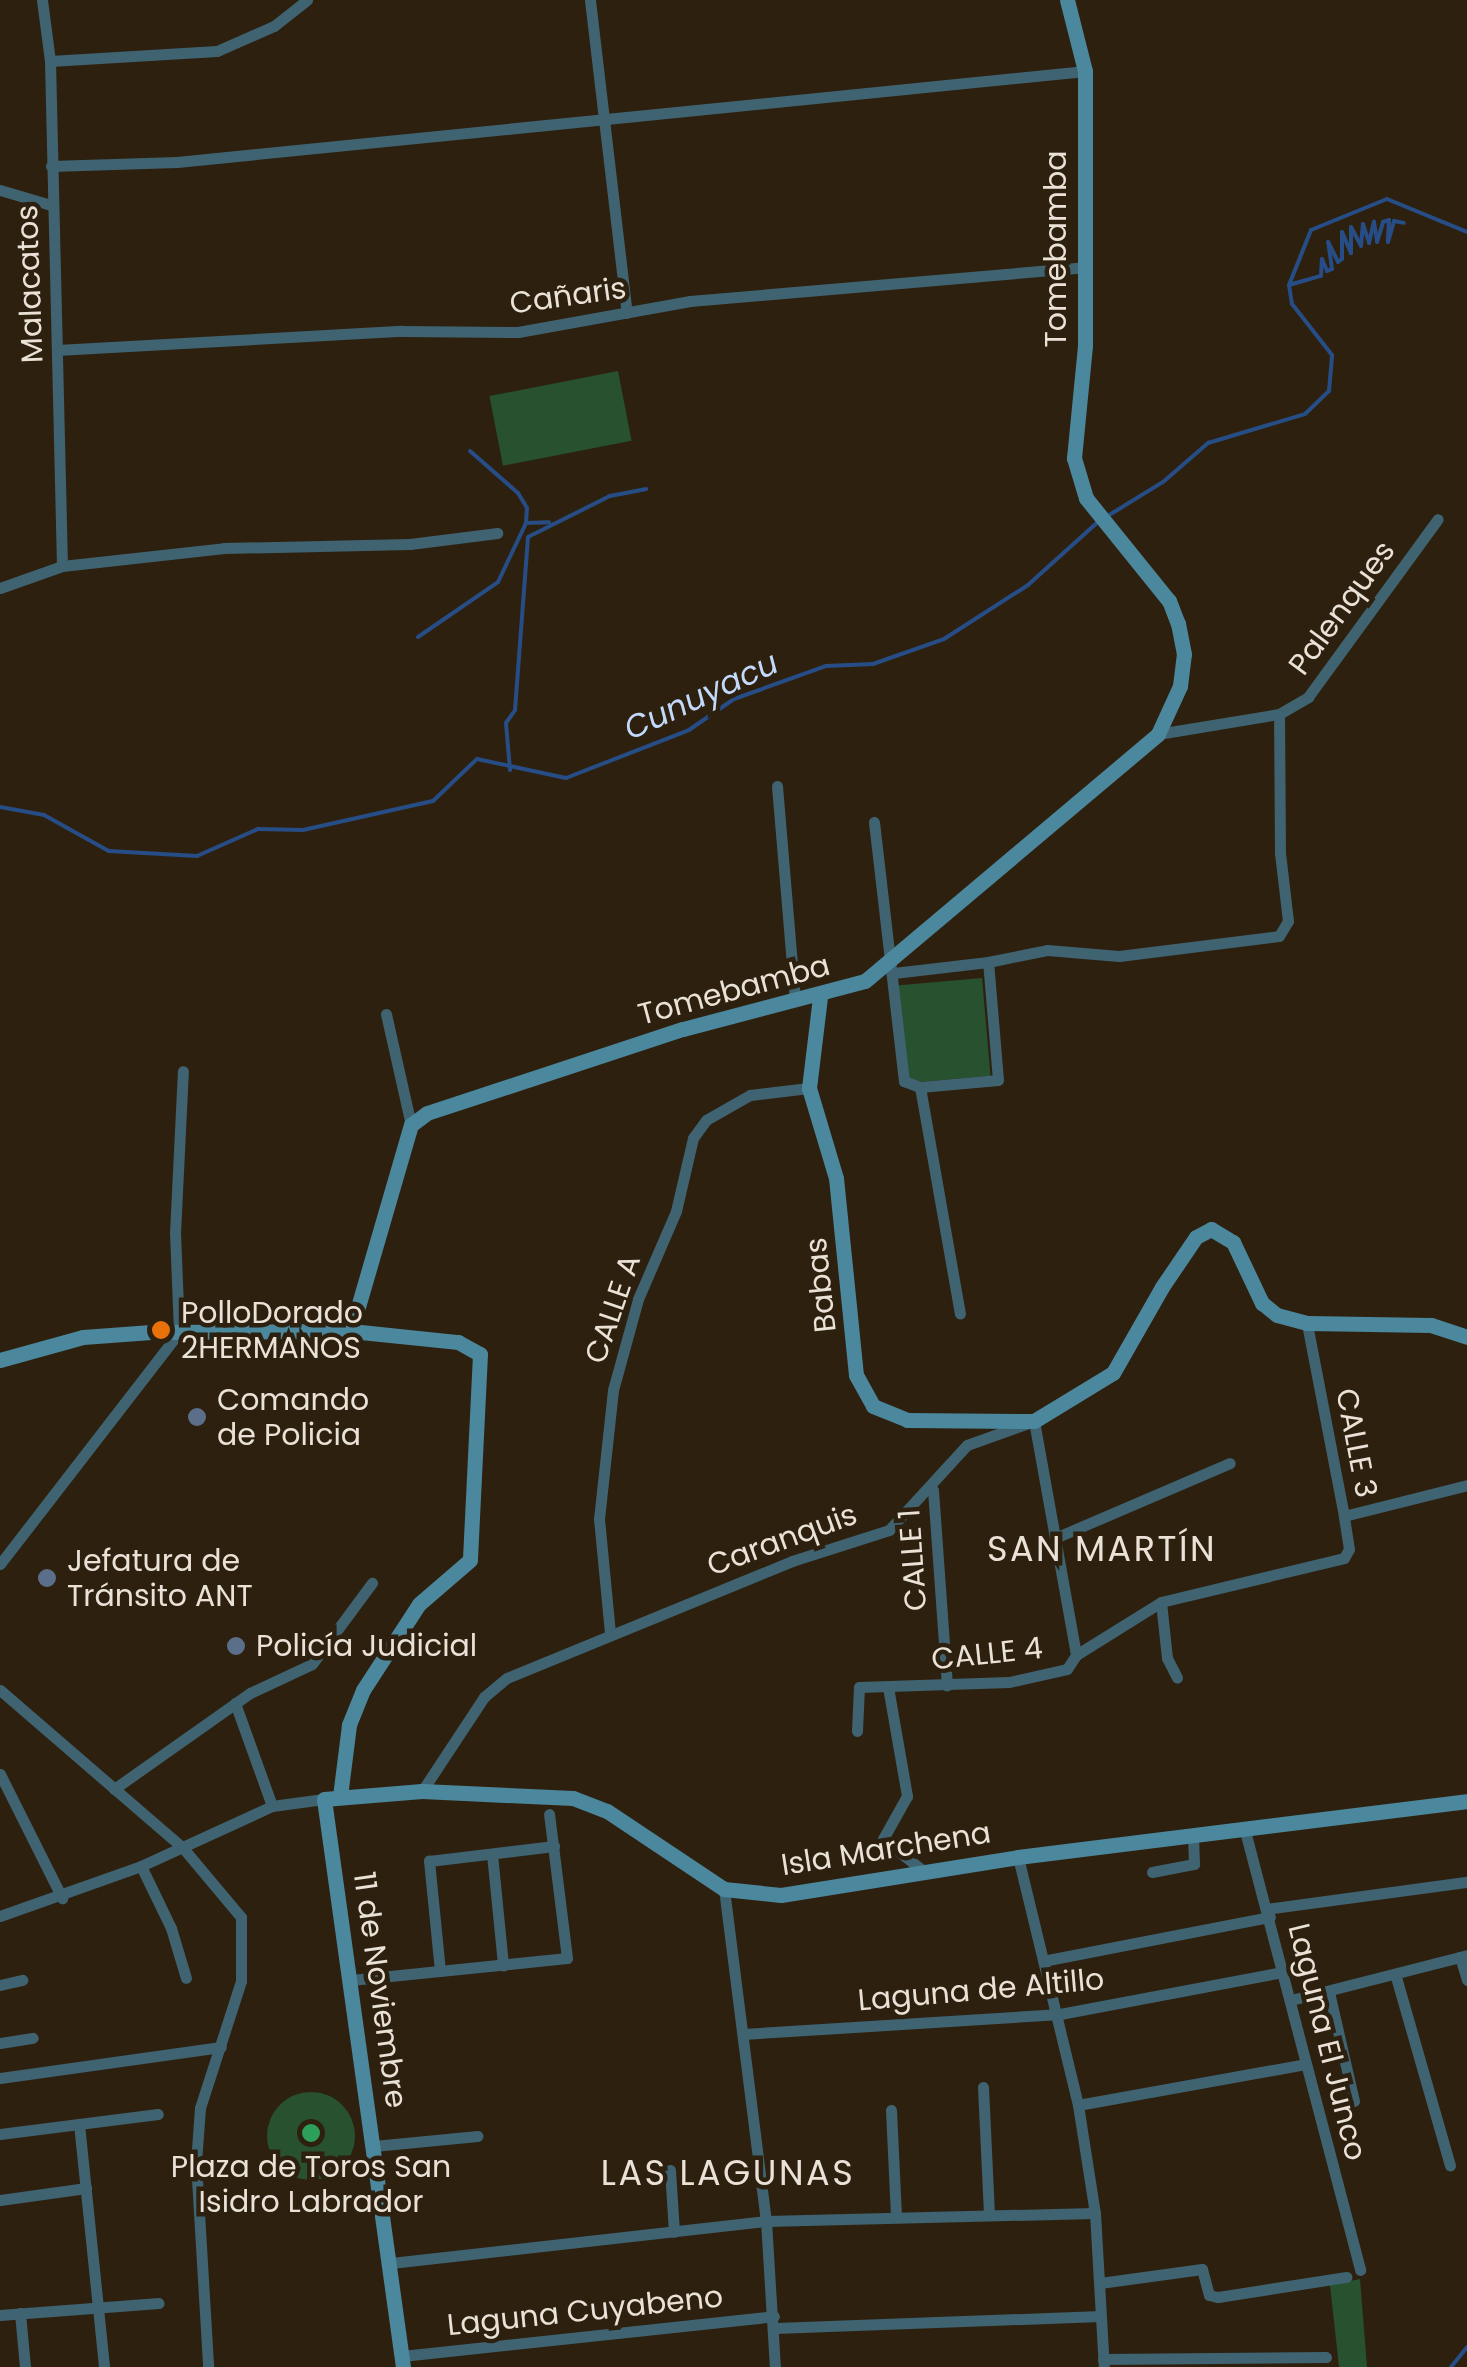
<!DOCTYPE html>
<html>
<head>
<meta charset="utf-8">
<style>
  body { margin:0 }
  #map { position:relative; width:1467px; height:2367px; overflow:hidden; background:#2d200f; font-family:Poppins,sans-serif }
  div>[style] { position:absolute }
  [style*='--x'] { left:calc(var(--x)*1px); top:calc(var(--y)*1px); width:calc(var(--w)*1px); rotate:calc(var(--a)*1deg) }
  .green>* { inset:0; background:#27512f; transform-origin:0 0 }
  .round { border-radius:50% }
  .stream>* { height:4px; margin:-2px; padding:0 2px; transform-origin:2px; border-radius:2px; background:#274d86 }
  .street>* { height:11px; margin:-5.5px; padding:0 5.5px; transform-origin:5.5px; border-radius:5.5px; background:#3f6371 }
  .secondary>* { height:15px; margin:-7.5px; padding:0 7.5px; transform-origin:7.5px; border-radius:7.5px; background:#4b879d }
  .dots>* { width:28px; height:28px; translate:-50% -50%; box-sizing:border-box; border:5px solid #2d200f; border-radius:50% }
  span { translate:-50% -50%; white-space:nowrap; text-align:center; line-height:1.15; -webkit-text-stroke:9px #2d200f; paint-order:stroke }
  .street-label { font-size:30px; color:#eae1d7 }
  .poi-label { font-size:30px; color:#eae1d7 }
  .left { translate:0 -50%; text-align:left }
  .water-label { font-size:32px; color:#c2d9fb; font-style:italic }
  .quarter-label { font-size:35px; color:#eae1d7; letter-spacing:2.5px }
</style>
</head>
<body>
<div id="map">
  <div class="green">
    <i style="left:618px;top:371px;width:71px;height:131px;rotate:79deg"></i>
    <i style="left:982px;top:978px;width:98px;height:89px;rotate:85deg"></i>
    <i class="round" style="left:267px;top:2092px;width:88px;height:88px"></i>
    <i style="clip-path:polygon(1360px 2279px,1367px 2367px,1339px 2367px,1330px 2285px)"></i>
  </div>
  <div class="stream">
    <i style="--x:1289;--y:285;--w:33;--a:-16"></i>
    <i style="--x:1321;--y:276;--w:17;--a:-87"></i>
    <i style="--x:1322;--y:259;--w:13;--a:67"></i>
    <i style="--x:1327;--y:271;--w:5;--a:-22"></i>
    <i style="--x:1332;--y:269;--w:27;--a:-98"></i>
    <i style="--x:1328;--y:242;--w:22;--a:63"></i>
    <i style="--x:1338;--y:262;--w:5;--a:-37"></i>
    <i style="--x:1342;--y:259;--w:27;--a:-90"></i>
    <i style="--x:1342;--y:232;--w:23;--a:67"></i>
    <i style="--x:1351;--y:253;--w:26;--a:-90"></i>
    <i style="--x:1351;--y:227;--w:21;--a:62"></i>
    <i style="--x:1361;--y:246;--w:22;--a:-85"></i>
    <i style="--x:1363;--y:224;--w:20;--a:72"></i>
    <i style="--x:1369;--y:243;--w:22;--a:-77"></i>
    <i style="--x:1374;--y:222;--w:20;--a:81"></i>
    <i style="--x:1377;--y:242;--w:21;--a:-73"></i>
    <i style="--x:1383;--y:222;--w:6;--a:-18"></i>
    <i style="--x:1389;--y:220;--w:22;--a:93"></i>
    <i style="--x:1388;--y:242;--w:22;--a:-74"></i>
    <i style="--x:1394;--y:221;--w:10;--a:11"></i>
    <i style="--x:470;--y:451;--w:64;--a:41.2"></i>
    <i style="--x:518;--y:493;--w:17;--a:59"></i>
    <i style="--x:527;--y:508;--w:15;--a:94"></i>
    <i style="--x:526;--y:523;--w:23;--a:-2"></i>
    <i style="--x:1106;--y:517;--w:67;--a:-31.6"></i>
    <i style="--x:1163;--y:482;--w:60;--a:-40.9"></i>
    <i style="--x:1208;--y:443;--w:101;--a:-16.6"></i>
    <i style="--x:1305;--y:414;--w:33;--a:-44"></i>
    <i style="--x:1329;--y:391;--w:36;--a:-85"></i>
    <i style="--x:1332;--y:355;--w:65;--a:-128.1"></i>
    <i style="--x:1292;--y:304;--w:19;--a:-99"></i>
    <i style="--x:1289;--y:285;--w:59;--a:-68.2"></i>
    <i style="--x:1311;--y:230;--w:82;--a:-22.2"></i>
    <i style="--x:1387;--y:199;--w:87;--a:22.4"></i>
    <i style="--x:418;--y:637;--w:97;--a:-34.5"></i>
    <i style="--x:498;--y:582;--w:65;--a:-64.6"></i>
    <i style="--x:510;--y:770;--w:47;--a:-94.9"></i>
    <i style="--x:506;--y:723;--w:16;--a:-55"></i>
    <i style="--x:515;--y:710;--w:173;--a:-85.7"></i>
    <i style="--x:528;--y:537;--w:92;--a:-26.6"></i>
    <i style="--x:610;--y:496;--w:37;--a:-11"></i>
    <i style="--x:0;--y:807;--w:45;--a:10.3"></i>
    <i style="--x:44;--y:815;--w:74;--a:29"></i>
    <i style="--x:109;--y:851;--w:88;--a:3.3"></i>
    <i style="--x:197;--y:856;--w:67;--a:-23.9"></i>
    <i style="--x:258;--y:829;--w:45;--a:1.3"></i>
    <i style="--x:303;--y:830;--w:133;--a:-12.6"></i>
    <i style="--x:433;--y:801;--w:61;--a:-43.7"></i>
    <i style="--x:477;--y:759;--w:91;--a:12.1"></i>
    <i style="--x:566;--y:778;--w:132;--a:-21.3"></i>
    <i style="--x:689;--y:730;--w:55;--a:-34.6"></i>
    <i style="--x:734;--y:699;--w:98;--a:-19.7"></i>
    <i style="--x:826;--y:666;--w:47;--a:-2.4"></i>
    <i style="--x:873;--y:664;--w:75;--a:-19.4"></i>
    <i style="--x:944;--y:639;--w:100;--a:-32.7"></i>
    <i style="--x:1028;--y:585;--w:94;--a:-42"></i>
    <i style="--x:1451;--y:2367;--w:26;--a:-51"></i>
  </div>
  <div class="street">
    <i style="--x:42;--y:0;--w:62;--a:82.5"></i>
    <i style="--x:50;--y:61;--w:505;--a:88.64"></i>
    <i style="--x:590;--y:0;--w:315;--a:83.3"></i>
    <i style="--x:50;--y:61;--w:167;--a:-3.4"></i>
    <i style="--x:217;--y:51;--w:62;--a:-23.7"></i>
    <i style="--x:274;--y:26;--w:42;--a:-38.2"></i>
    <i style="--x:51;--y:166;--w:126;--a:-1.8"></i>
    <i style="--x:177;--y:162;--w:913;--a:-5.72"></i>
    <i style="--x:0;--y:190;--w:53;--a:16.4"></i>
    <i style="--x:57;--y:350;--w:345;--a:-3.2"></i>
    <i style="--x:401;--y:331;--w:117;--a:0.5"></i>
    <i style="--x:518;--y:332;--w:175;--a:-10.2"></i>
    <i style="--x:690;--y:301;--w:396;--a:-4.9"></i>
    <i style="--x:0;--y:588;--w:66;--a:-19.5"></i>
    <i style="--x:62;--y:566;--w:163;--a:-6.3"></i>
    <i style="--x:224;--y:548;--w:186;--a:-1.2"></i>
    <i style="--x:410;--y:544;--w:88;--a:-7.2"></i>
    <i style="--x:1158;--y:734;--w:123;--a:-9.4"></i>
    <i style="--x:1279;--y:714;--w:34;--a:-30"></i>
    <i style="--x:1308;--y:697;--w:220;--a:-53.9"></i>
    <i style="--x:777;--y:786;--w:215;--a:85.2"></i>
    <i style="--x:874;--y:822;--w:261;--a:83.4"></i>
    <i style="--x:904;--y:1081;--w:17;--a:21"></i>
    <i style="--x:920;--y:1087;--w:78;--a:-5.1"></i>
    <i style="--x:998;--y:1080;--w:118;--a:-94.8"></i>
    <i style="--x:988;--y:962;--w:95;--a:173.3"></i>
    <i style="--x:988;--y:962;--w:60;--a:-11.5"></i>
    <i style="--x:1047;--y:950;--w:72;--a:4.8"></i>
    <i style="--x:1119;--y:956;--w:161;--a:-7.1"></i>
    <i style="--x:1279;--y:936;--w:17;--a:-59"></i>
    <i style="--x:1288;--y:921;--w:68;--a:-96.7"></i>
    <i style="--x:1280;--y:853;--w:139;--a:-90.4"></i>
    <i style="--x:386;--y:1014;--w:114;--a:77.3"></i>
    <i style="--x:920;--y:1087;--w:230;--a:80"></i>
    <i style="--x:933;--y:1490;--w:196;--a:85.9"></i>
    <i style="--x:1344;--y:1516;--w:127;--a:-14.1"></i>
    <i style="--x:1055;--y:1538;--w:190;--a:-23.2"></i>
    <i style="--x:0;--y:1564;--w:293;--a:-52.3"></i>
    <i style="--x:179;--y:1332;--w:99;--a:-92.3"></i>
    <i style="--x:175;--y:1233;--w:162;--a:-87.2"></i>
    <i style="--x:1161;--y:1602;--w:56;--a:83.9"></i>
    <i style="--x:1167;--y:1658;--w:22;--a:63"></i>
    <i style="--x:610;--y:1633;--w:115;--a:-95.5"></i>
    <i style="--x:599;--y:1519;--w:130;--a:-83.8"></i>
    <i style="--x:613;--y:1390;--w:94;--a:-74.6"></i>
    <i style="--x:638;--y:1299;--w:96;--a:-66.6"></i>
    <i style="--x:676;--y:1211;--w:75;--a:-76.9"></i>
    <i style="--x:693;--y:1138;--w:22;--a:-54"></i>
    <i style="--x:706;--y:1120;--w:51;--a:-29.6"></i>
    <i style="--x:750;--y:1095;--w:59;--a:-6.8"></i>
    <i style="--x:888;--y:1687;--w:111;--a:80.1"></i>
    <i style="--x:907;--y:1796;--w:49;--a:119.2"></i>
    <i style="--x:883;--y:1839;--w:55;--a:38.3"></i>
    <i style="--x:0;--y:1690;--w:242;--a:40.8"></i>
    <i style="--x:183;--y:1848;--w:90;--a:50"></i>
    <i style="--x:241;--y:1917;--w:64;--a:90"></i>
    <i style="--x:241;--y:1981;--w:133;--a:107.9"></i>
    <i style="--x:200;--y:2108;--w:54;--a:94.2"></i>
    <i style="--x:196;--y:2162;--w:205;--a:86.6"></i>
    <i style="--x:235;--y:1703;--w:109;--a:70.2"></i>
    <i style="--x:857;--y:1731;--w:44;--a:-87.4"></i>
    <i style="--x:859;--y:1687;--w:150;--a:-1.9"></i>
    <i style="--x:1009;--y:1682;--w:59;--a:-12.6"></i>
    <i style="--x:1067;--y:1669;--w:17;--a:-57"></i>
    <i style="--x:1076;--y:1655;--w:100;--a:-31.9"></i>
    <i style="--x:1161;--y:1602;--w:188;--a:-13.5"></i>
    <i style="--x:1344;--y:1558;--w:10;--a:-61"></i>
    <i style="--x:1349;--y:1549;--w:33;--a:-99"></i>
    <i style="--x:1344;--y:1516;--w:197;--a:-100.9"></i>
    <i style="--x:0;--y:1774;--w:139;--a:63.4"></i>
    <i style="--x:114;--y:1789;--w:166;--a:-35.2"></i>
    <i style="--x:250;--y:1693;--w:68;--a:-25.1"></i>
    <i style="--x:312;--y:1664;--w:101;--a:-53.5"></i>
    <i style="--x:422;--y:1791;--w:113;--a:-56.6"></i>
    <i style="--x:484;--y:1697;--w:30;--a:-40"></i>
    <i style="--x:507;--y:1678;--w:308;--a:-22.3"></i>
    <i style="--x:792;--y:1561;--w:102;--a:-17.7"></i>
    <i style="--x:889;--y:1530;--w:115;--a:-47.5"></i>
    <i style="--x:967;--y:1445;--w:71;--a:-19.7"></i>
    <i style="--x:1034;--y:1421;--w:238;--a:79.8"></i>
    <i style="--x:1244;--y:1827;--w:458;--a:75.3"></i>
    <i style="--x:492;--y:1854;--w:112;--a:84.3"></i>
    <i style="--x:1018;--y:1857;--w:255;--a:76.4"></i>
    <i style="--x:1078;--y:2105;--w:109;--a:81.1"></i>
    <i style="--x:1095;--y:2213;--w:154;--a:86.7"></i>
    <i style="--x:141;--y:1866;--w:69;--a:64.2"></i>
    <i style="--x:171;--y:1928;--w:52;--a:73.3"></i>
    <i style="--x:1152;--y:1872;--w:43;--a:-10.8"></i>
    <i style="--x:1194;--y:1864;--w:30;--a:-92"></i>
    <i style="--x:724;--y:1889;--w:335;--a:82.8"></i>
    <i style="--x:766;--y:2221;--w:146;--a:86.5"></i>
    <i style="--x:1266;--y:1909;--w:203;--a:-7.7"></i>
    <i style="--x:0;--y:1916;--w:150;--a:-19.5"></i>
    <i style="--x:141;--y:1866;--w:144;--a:-24.6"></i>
    <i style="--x:272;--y:1806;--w:52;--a:-7.7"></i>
    <i style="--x:1460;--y:1957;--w:24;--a:73"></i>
    <i style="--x:1048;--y:1960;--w:226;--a:-11"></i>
    <i style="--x:440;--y:1971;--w:111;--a:-95.7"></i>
    <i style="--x:429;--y:1861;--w:126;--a:-6.8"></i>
    <i style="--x:1396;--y:1977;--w:196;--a:74"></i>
    <i style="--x:351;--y:1980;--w:217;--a:-5.8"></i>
    <i style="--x:567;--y:1958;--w:145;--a:-97.1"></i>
    <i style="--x:0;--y:1985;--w:23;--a:-13"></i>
    <i style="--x:1329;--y:1992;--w:112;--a:77.1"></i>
    <i style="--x:1291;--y:2000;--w:182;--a:-14.3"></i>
    <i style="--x:743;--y:2034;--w:318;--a:-3.6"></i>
    <i style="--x:1060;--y:2014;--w:226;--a:-10.7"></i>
    <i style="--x:0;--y:2043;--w:33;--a:-9"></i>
    <i style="--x:0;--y:2078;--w:223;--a:-8"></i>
    <i style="--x:983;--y:2087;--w:127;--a:87.3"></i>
    <i style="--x:1078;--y:2105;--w:231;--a:-10.2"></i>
    <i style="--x:891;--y:2110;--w:105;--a:87.3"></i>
    <i style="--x:79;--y:2124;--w:244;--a:84.1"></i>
    <i style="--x:0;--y:2134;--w:159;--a:-7.2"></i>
    <i style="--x:374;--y:2146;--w:104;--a:-5.5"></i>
    <i style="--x:670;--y:2170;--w:62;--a:86.3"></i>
    <i style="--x:0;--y:2200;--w:87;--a:-7.9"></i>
    <i style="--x:391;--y:2263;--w:377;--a:-6.4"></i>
    <i style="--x:766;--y:2221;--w:329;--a:-1.4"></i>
    <i style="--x:1100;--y:2283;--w:103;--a:-7.8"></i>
    <i style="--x:1202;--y:2269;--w:27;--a:75"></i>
    <i style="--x:1209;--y:2295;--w:9;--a:13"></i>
    <i style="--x:1218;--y:2297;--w:130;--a:-8.9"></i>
    <i style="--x:20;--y:2313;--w:54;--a:84.7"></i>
    <i style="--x:0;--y:2315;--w:159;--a:-4.3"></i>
    <i style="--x:775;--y:2328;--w:326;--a:-2.1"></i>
    <i style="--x:402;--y:2356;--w:374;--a:-6.1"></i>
    <i style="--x:1103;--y:2359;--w:223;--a:-0.5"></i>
  </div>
  <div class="secondary">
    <i style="--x:820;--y:997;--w:92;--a:96.9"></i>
    <i style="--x:809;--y:1088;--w:94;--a:73.3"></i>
    <i style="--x:836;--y:1178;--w:198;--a:84.2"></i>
    <i style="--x:856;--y:1375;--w:35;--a:61"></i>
    <i style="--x:873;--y:1406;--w:37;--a:22"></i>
    <i style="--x:907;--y:1420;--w:127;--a:0.5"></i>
    <i style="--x:1034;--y:1421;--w:92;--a:-31.3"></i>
    <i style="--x:1113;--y:1373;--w:99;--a:-60.3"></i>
    <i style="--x:1162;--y:1287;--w:60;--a:-55.8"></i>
    <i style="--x:1196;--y:1237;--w:17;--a:-28"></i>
    <i style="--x:1211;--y:1229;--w:26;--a:31"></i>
    <i style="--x:1233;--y:1242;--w:68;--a:64.6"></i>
    <i style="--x:1262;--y:1303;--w:19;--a:39"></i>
    <i style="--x:1277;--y:1315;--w:31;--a:15"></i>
    <i style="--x:1307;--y:1323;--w:124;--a:0.9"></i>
    <i style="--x:1431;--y:1325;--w:38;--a:18"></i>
    <i style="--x:351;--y:1331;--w:215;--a:-73.8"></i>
    <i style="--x:411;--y:1125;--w:20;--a:-37"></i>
    <i style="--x:427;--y:1113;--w:269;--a:-18.2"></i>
    <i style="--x:683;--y:1029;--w:188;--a:-14.8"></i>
    <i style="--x:865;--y:981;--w:383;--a:-40.1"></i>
    <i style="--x:1158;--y:734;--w:53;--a:-65.4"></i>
    <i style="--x:1180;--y:686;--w:32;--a:-83"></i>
    <i style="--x:1184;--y:654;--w:31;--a:-101"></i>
    <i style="--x:1178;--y:624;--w:25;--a:-111"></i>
    <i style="--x:1169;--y:601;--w:132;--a:-128.9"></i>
    <i style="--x:1086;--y:498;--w:42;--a:-106.7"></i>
    <i style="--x:1074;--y:458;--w:113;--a:-84.4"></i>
    <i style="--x:1085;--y:346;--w:275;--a:-90"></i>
    <i style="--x:1085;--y:71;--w:73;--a:-104.2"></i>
    <i style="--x:0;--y:1360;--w:86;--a:-15.5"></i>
    <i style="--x:83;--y:1337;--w:68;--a:-4.2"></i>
    <i style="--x:151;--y:1332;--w:200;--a:-0.3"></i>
    <i style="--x:351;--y:1331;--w:108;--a:5.9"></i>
    <i style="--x:458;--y:1342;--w:25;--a:29"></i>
    <i style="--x:480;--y:1354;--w:206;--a:92.8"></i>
    <i style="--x:470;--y:1560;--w:67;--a:139.2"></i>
    <i style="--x:419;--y:1604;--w:103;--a:123.1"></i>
    <i style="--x:363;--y:1690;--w:38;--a:112"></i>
    <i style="--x:349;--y:1725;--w:72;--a:97.2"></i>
    <i style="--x:403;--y:2367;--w:573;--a:-97.92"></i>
    <i style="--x:324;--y:1799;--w:98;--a:-4.7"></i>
    <i style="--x:422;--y:1791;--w:151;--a:2.7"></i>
    <i style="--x:573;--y:1798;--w:36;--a:21"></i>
    <i style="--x:607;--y:1811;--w:141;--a:33.7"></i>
    <i style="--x:724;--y:1889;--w:57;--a:6"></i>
    <i style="--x:781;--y:1895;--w:240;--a:-9.1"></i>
    <i style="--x:1018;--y:1857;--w:452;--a:-7.1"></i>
  </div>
  <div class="dots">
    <i style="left:161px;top:1330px;background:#e8710a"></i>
    <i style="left:197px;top:1417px;background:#5c6f8a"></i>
    <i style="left:47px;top:1578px;background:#5c6f8a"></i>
    <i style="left:236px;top:1646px;background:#5c6f8a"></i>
    <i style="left:311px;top:2133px;background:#2e9e5b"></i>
  </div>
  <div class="street-label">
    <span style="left:1056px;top:249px;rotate:-90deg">Tomebamba</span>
    <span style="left:30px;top:284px;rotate:-92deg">Malacatos</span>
    <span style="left:568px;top:296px;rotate:-8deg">Cañaris</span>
    <span style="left:1342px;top:608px;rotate:-54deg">Palenques</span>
    <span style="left:734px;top:990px;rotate:-15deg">Tomebamba</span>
    <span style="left:821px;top:1285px;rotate:-96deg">Babas</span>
    <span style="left:613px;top:1309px;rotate:-71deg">CALLE A</span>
    <span style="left:1356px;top:1443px;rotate:79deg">CALLE 3</span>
    <span style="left:782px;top:1540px;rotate:-20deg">Caranquis</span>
    <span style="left:913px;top:1560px;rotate:-94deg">CALLE 1</span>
    <span style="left:987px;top:1654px;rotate:-6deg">CALLE 4</span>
    <span style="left:886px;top:1849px;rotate:-9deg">Isla Marchena</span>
    <span style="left:380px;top:1990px;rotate:82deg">11 de Noviembre</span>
    <span style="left:981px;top:1990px;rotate:-5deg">Laguna de Altillo</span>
    <span style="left:1327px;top:2042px;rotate:76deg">Laguna El Junco</span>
    <span style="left:585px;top:2311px;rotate:-6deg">Laguna Cuyabeno</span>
  </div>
  <div class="poi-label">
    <span class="left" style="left:181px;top:1330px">PolloDorado<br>2HERMANOS</span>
    <span class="left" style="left:217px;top:1417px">Comando<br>de Policia</span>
    <span class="left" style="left:67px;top:1578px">Jefatura de<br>Tránsito ANT</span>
    <span class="left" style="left:256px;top:1646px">Policía Judicial</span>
    <span style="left:311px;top:2184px">Plaza de Toros San<br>Isidro Labrador</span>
  </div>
  <div class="water-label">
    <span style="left:701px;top:696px;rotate:-25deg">Cunuyacu</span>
  </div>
  <div class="quarter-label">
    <span style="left:1102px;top:1549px">SAN MARTÍN</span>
    <span style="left:728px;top:2173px">LAS LAGUNAS</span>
  </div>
</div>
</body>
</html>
